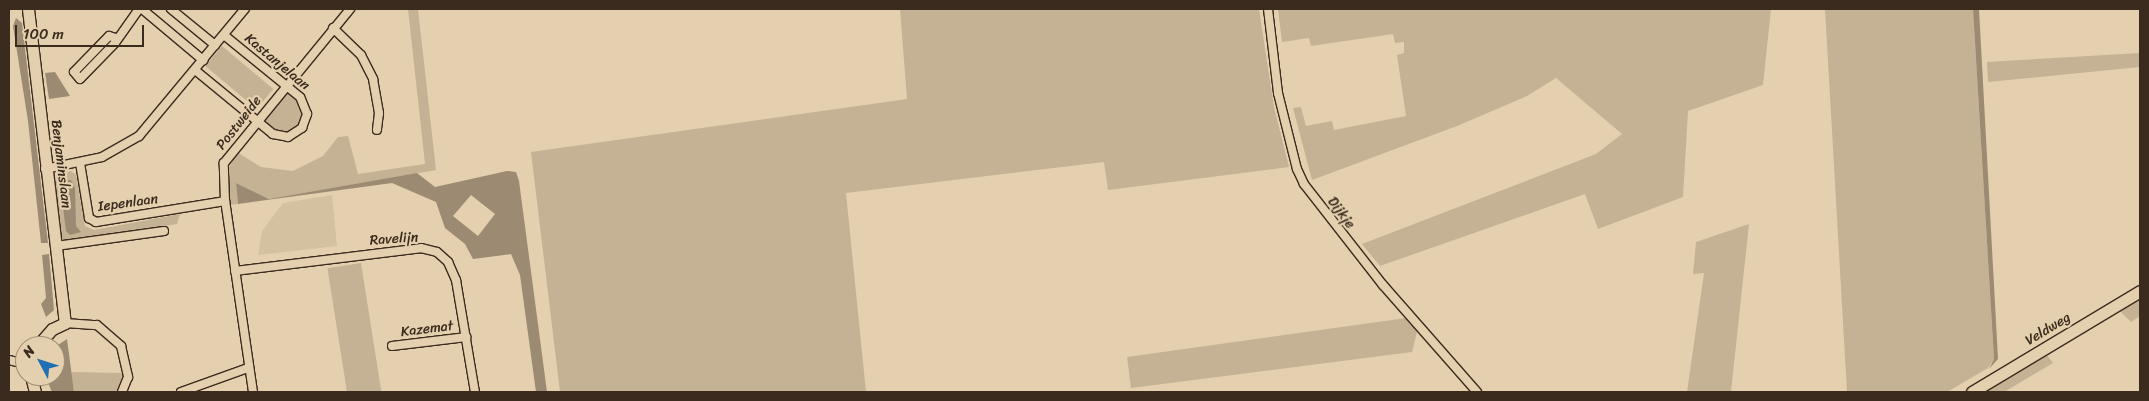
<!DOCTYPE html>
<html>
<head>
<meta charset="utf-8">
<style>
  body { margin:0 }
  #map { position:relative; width:2149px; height:401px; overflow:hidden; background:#e4d0ae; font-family:Sriracha,sans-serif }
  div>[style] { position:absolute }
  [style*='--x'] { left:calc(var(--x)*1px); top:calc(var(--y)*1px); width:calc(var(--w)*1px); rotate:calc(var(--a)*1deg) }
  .built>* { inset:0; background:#d4c1a0 }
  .green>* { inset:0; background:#c5b294; transform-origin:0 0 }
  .water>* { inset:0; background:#9d8a72 }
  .roads { filter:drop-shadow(1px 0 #3b2a1e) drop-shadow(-1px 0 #3b2a1e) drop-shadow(0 1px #3b2a1e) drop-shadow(0 -1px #3b2a1e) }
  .street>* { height:8px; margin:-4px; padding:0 4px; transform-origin:4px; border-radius:4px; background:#e4d0ae }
  .secondary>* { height:11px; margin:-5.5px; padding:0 5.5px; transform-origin:5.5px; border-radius:5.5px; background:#e4d0ae }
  span { translate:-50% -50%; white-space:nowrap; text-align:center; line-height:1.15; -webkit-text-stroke:4.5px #e4d0ae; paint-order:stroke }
  .street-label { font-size:14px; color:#3b2a1e }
  .frame { position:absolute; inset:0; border:10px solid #3b2a1e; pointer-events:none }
  .north { position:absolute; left:15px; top:336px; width:50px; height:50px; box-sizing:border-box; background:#e4d0ae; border:1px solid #a08e74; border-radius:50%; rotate:310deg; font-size:14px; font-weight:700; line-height:20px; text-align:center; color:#3b2a1e }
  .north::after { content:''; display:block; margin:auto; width:18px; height:22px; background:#1f6fb2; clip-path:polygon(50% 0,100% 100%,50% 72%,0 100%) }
  .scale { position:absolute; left:15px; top:25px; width:129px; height:22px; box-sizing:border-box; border:2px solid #3b2a1e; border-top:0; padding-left:6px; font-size:15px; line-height:18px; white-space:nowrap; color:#3b2a1e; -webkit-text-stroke:4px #e4d0ae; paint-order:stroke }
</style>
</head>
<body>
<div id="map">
  <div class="built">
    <i style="clip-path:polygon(332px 195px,337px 246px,258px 255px,262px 231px,283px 203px)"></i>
  </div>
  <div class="green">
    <i style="clip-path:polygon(408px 9px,418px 9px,436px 170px,269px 199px,236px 183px,238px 204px,230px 205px,227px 171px,237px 152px,261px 167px,293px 171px,323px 156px,338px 137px,348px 136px,358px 174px,425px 164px)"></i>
    <i style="clip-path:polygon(900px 9px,1259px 9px,1274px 107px,1289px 167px,1108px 190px,1104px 162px,846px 193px,866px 392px,560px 392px,531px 152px,907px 99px)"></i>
    <i style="clip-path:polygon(1278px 9px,1771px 9px,1763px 85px,1688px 111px,1683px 197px,1598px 229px,1585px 194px,1380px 266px,1362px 244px,1596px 154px,1622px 134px,1556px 78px,1527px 96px,1457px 126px,1312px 180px,1293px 108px,1301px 107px,1306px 126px,1332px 121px,1334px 130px,1406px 116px,1397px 55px,1404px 53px,1404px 42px,1395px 43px,1393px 34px,1311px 46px,1309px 38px,1282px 42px)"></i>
    <i style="clip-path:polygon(1825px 9px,1973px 9px,1994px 359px,1988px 368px,1947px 392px,1847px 392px)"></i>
    <i style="left:222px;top:46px;width:67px;height:26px;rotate:40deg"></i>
    <i style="clip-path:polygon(2140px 53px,2140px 67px,1988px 82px,1987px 62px)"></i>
    <i style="clip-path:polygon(288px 89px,299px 98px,305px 111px,300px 126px,287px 134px,276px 133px,260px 121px)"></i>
    <i style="clip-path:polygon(71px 171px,76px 175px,85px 226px,94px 230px,180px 214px,177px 224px,62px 243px,53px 178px)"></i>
    <i style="clip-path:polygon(1749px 224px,1731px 392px,1687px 392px,1704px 273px,1693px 274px,1696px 242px)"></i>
    <i style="left:361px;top:263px;width:131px;height:34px;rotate:81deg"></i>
    <i style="clip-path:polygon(2140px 296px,2140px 316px,2131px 322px,2118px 309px)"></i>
    <i style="clip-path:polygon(1406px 318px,1417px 332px,1412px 352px,1131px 388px,1127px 357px)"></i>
    <i style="clip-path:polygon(2046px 354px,2053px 363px,2004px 392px,1982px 392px)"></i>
    <i style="clip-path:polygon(71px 372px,123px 373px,117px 392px,74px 392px)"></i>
  </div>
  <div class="water">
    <i style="clip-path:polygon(1973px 9px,1979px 9px,1998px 359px,1989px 369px,1994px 359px)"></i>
    <i style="clip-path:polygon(16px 18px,22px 23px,48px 243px,41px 243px,28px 121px,13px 26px)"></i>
    <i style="clip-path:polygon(55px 72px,70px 96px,49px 99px,45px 73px)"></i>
    <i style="clip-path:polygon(evenodd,507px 171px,516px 172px,519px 181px,547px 392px,536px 392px,520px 275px,511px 254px,473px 259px,465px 244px,445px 228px,436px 202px,392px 183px,238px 204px,236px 183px,269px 199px,417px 173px,435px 187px,507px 171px,471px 195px,495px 214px,478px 236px,453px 216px,471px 195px)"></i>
    <i style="clip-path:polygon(66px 180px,71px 180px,75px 188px,76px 226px,81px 232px,70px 235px,66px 231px,60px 184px)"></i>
    <i style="clip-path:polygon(49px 254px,54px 310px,46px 317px,41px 304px,46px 298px,42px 255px)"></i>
    <i style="clip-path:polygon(67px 339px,74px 392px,52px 392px,45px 376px,55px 376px,55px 347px)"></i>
  </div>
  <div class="roads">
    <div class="street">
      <i style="--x:142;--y:9;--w:80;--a:39.9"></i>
      <i style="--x:171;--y:9;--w:57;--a:39.3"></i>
      <i style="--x:1268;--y:9;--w:85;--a:83.2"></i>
      <i style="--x:1278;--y:93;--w:78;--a:76"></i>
      <i style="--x:1297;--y:169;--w:17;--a:65"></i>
      <i style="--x:1304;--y:184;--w:128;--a:52"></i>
      <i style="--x:1383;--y:285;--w:142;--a:48.7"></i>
      <i style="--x:333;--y:28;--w:39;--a:44"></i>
      <i style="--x:361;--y:55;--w:27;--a:63"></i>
      <i style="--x:373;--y:79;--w:35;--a:80"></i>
      <i style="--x:379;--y:113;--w:17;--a:97"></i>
      <i style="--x:116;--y:38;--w:7;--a:-164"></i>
      <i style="--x:109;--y:36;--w:50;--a:134.2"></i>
      <i style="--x:74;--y:72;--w:9;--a:49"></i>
      <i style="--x:80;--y:79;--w:50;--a:-45.8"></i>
      <i style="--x:115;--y:43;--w:42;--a:-54.8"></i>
      <i style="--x:195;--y:70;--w:101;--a:39.4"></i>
      <i style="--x:273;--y:134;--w:15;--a:11"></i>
      <i style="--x:288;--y:137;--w:17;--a:-33"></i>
      <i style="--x:302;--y:128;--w:15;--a:-70"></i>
      <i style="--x:307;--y:114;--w:18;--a:-112"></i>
      <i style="--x:300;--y:97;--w:98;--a:-140.8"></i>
      <i style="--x:80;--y:163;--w:56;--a:80.7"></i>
      <i style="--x:89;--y:218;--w:8;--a:30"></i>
      <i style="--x:96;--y:222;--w:131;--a:-9.2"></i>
      <i style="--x:45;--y:169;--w:58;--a:-11.9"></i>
      <i style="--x:102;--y:157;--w:43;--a:-29.6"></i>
      <i style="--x:139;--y:136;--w:165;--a:-50.2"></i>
      <i style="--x:56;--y:246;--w:109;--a:-7.9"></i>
      <i style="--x:235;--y:271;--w:187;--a:-7"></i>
      <i style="--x:421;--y:248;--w:16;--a:14"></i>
      <i style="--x:437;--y:252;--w:15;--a:42"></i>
      <i style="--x:448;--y:262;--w:20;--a:66"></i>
      <i style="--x:456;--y:280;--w:114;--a:80.4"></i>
      <i style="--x:65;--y:323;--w:32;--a:4"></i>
      <i style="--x:97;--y:325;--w:32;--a:41"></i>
      <i style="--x:121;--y:346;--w:32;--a:77"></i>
      <i style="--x:128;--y:377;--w:16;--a:112"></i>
      <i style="--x:392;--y:346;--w:75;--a:-6.9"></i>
      <i style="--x:9;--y:360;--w:16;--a:14"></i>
      <i style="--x:181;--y:392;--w:71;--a:-19.7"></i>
      <i style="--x:253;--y:392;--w:193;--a:-98.3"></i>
      <i style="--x:225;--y:201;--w:38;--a:-92"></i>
      <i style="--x:224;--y:163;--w:199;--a:-50.7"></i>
    </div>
    <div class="secondary">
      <i style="--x:28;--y:9;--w:316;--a:83.3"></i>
      <i style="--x:65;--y:323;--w:14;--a:155"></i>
      <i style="--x:52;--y:329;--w:23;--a:131"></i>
      <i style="--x:31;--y:376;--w:16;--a:76"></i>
      <i style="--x:1972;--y:392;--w:196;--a:-31"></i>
    </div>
  </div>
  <div class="street-label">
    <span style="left:277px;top:62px;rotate:40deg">Kastanjelaan</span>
    <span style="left:239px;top:123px;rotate:-52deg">Postweide</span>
    <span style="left:61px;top:164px;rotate:83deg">Benjaminslaan</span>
    <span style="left:128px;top:203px;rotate:-8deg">Iepenlaan</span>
    <span style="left:1341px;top:213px;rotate:53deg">Dijkje</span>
    <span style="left:394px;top:239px;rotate:-4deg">Ravelijn</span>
    <span style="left:427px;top:329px;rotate:-7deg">Kazemat</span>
    <span style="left:2048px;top:329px;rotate:-31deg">Veldweg</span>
  </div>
  <div class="frame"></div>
  <div class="north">N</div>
  <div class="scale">100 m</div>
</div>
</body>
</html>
